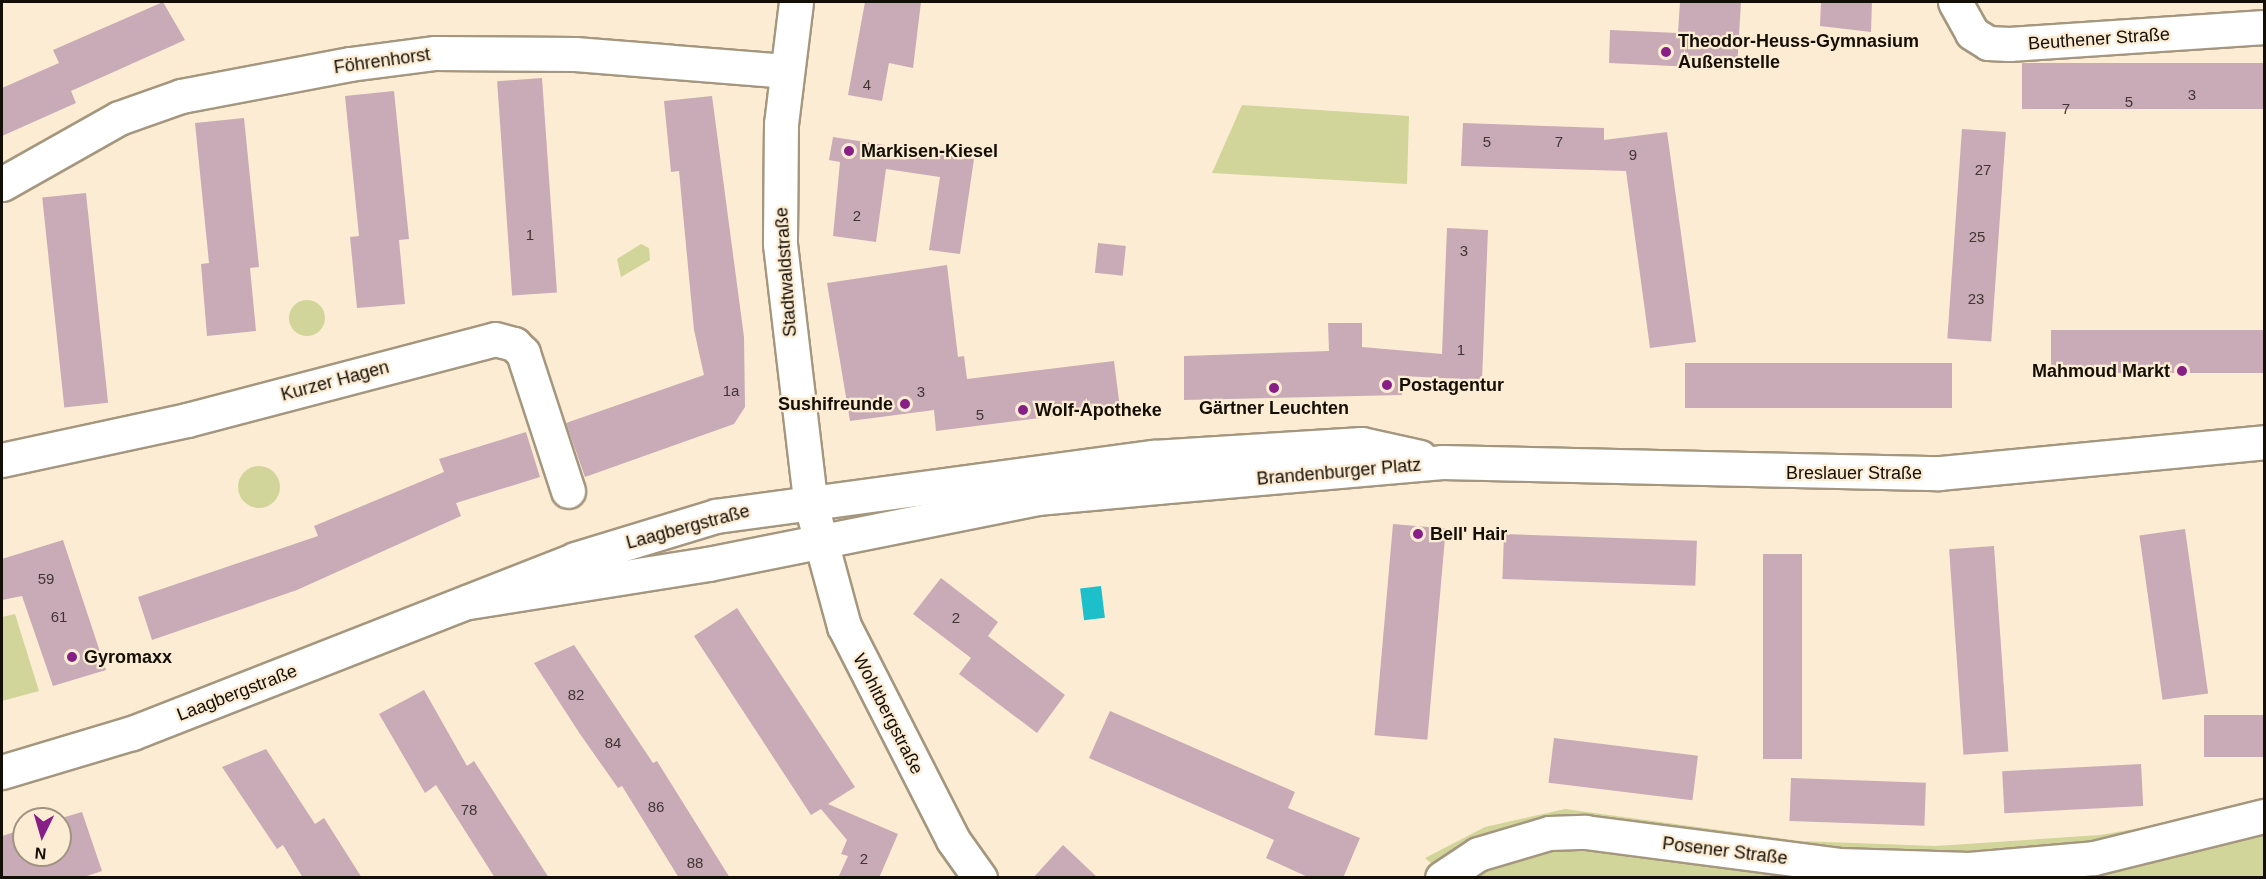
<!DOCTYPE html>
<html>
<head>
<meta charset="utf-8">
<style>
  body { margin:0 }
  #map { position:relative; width:2266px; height:879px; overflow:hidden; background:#fcecd3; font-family:Helvetica,sans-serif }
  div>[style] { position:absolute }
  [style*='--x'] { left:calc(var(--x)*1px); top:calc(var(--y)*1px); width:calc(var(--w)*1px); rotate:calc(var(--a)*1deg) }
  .green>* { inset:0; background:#d2d599 }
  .round { border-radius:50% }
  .water>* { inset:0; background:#1dc0ca; transform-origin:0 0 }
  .building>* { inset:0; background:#c8abb7; transform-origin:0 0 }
  .roads { filter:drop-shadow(2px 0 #a5977f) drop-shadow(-2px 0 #a5977f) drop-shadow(0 2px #a5977f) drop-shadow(0 -2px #a5977f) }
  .minor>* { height:33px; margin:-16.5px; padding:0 16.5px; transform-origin:16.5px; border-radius:16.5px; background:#fff }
  .dots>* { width:16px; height:16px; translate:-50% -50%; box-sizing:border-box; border:3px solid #fcecd3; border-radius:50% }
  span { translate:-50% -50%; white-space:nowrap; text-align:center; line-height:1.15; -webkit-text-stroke:4.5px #fcecd3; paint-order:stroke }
  .number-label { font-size:15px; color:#403532 }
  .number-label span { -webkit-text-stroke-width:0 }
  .street-label { font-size:18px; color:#130e06 }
  .poi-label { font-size:18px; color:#130e06; font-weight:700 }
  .left { translate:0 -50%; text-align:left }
  .right { translate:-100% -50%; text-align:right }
  .frame { position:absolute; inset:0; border:3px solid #130e06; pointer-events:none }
  .north { position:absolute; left:12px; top:807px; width:60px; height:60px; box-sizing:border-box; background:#fcecd3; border:2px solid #9f9381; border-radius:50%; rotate:185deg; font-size:16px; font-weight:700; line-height:24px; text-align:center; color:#130e06 }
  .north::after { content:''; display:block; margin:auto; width:21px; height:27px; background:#881f86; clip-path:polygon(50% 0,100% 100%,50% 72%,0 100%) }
</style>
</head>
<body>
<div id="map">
  <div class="green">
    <i style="clip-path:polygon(1242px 105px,1409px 116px,1407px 184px,1212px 173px)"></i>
    <i style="clip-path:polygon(641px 244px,649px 248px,650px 260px,621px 277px,617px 259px)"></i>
    <i class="round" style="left:289px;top:300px;width:36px;height:36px"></i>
    <i class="round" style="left:238px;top:466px;width:42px;height:42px"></i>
    <i style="clip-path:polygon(15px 614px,39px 691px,2px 701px,2px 617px)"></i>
    <i style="clip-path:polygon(2264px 798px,2264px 877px,1448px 878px,1425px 858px,1485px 827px,1565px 809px,1800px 841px,1936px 846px,2100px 835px,2175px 822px)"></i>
  </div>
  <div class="water">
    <i style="left:1101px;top:586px;width:32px;height:21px;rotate:83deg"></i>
  </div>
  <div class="building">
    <i style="clip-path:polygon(163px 2px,185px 40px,71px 91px,76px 103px,2px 136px,2px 88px,59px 63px,53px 50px)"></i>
    <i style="clip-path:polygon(865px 2px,921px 2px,913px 68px,889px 63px,882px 101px,848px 95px)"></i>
    <i style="clip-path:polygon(1680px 2px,1741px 2px,1737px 69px,1609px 63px,1610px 30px,1678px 33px)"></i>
    <i style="clip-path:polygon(1821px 2px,1872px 2px,1871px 32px,1820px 26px)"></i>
    <i style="left:2265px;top:63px;width:46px;height:243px;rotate:90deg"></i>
    <i style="left:542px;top:78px;width:215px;height:45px;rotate:86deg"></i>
    <i style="clip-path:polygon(394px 91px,409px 239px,399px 240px,405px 304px,357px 308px,350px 237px,359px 236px,345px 96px)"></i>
    <i style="clip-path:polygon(712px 96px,744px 337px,745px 407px,734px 424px,585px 477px,566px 423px,704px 375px,694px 330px,679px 171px,671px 172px,664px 101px)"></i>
    <i style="clip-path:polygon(244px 118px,259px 267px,250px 268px,256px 331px,207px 336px,201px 264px,209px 263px,195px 123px)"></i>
    <i style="clip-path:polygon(1463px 123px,1604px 128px,1604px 140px,1667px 132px,1696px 342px,1650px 348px,1626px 171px,1461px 166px)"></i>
    <i style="left:1962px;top:129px;width:44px;height:210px;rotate:4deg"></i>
    <i style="clip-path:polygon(833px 137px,974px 159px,960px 254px,929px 250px,940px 177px,886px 169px,876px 242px,833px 236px,840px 162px,829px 160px)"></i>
    <i style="left:86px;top:193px;width:211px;height:44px;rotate:84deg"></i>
    <i style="clip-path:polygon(1447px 228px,1488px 230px,1482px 380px,1402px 376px,1402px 395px,1184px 400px,1184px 356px,1329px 351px,1328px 323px,1362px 323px,1362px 347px,1442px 354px)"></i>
    <i style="left:1098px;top:243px;width:28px;height:30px;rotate:6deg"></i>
    <i style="clip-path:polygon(947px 265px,958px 357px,964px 356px,967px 379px,1114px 361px,1120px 408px,936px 431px,934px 410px,850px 421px,827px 283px)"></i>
    <i style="left:2265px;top:330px;width:43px;height:214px;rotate:90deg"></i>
    <i style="left:1685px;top:363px;width:267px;height:45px"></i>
    <i style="clip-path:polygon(526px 432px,540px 477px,456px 503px,461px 516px,297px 590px,152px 640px,138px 597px,318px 536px,314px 526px,444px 472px,439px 459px)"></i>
    <i style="left:1393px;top:524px;width:53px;height:212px;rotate:5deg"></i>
    <i style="left:2185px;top:529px;width:166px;height:46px;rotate:82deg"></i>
    <i style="left:1504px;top:534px;width:193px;height:45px;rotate:2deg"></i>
    <i style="clip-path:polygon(63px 540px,106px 670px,53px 686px,22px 596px,2px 600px,2px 559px)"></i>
    <i style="left:1994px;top:546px;width:206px;height:45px;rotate:86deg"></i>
    <i style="left:1763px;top:554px;width:39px;height:205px"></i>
    <i style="clip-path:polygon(941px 578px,998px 622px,988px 636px,1065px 695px,1037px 733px,959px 674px,971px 658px,913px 614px)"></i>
    <i style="clip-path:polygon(737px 608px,855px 787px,828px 804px,898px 834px,879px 878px,838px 878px,848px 856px,841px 854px,847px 840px,821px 809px,811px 815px,694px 636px)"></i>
    <i style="clip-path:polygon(574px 645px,653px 763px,657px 761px,730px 878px,679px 878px,622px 786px,618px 788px,580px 734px,534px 663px)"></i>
    <i style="clip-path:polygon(424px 690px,467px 766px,474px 761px,549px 878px,495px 878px,436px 785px,425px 793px,379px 714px)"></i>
    <i style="clip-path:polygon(1110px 711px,1295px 792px,1288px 808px,1360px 838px,1343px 878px,1310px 878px,1266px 858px,1274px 840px,1089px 758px)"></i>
    <i style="left:2265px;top:715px;width:42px;height:61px;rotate:90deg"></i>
    <i style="left:1554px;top:738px;width:145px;height:45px;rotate:7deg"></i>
    <i style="clip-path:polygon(266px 749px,315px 824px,324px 818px,362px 878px,303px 878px,283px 845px,277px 849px,222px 767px)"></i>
    <i style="left:2141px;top:764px;width:42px;height:139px;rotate:87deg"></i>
    <i style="left:1791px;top:778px;width:135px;height:43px;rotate:2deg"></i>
    <i style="clip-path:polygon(82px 812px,102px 871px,81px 878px,2px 878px,2px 836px,24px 829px,24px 855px,60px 855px,58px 819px)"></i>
    <i style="clip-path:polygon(1063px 845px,1098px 878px,1033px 878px)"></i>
  </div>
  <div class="roads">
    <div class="minor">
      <i style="--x:796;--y:2;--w:123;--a:97"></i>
      <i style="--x:781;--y:124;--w:120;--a:90.5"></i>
      <i style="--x:780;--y:244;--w:259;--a:83.3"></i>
      <i style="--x:810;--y:501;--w:130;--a:74.8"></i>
      <i style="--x:844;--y:626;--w:240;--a:63"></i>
      <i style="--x:953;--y:840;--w:47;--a:54.6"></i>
      <i style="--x:1955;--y:2;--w:35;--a:61"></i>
      <i style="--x:1972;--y:33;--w:19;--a:32"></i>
      <i style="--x:1988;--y:43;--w:21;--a:3"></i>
      <i style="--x:2009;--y:44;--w:256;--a:-3.8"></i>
      <i style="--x:2;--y:184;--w:134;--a:-29.4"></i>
      <i style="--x:119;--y:118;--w:66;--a:-19.5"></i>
      <i style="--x:181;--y:96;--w:172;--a:-10.7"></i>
      <i style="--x:350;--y:64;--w:86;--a:-7.4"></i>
      <i style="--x:435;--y:53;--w:140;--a:0.4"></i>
      <i style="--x:575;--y:54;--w:211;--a:4.6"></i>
      <i style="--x:2;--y:460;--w:189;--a:-12.2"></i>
      <i style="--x:187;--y:420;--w:318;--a:-14.7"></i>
      <i style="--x:495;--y:339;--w:20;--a:15"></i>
      <i style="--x:514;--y:344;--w:13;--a:45"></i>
      <i style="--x:523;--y:353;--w:145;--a:71.9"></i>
      <i style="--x:468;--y:602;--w:243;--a:-9"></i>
      <i style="--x:708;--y:564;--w:336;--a:-11.3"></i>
      <i style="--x:1037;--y:498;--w:121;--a:-5.2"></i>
      <i style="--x:1157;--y:487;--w:286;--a:-5"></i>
      <i style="--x:1442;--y:462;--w:497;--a:1.3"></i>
      <i style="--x:1939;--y:473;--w:326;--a:-5.4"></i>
      <i style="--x:2;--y:772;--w:136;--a:-16.7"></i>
      <i style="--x:132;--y:733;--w:476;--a:-21.4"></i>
      <i style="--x:575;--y:559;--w:147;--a:-17"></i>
      <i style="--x:716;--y:516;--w:441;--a:-7.7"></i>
      <i style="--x:1153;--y:457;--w:209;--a:-3.6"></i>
      <i style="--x:1362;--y:444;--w:59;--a:12.6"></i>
      <i style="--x:1442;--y:878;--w:43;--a:-33.7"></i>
      <i style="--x:1478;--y:854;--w:74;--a:-16.5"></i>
      <i style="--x:1549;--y:833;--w:36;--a:-2"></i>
      <i style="--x:1585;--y:832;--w:256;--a:7.4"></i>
      <i style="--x:1839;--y:865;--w:130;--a:1.8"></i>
      <i style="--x:1969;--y:869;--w:125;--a:-5"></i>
      <i style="--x:2094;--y:858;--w:175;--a:-13.9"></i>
    </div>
  </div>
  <div class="dots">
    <i style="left:1666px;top:52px;background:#881f86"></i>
    <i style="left:849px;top:151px;background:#881f86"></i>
    <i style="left:2182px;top:371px;background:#881f86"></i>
    <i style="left:1387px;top:385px;background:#881f86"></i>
    <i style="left:1274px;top:388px;background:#881f86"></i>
    <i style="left:905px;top:404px;background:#881f86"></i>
    <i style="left:1023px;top:410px;background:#881f86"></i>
    <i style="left:1418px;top:534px;background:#881f86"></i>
    <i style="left:72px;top:657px;background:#881f86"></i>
  </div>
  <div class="number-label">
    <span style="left:867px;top:85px">4</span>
    <span style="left:2192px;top:95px">3</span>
    <span style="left:2129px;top:102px">5</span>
    <span style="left:2066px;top:109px">7</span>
    <span style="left:1487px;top:142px">5</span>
    <span style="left:1559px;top:142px">7</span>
    <span style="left:1633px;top:155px">9</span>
    <span style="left:1983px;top:170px">27</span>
    <span style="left:857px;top:216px">2</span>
    <span style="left:530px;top:235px">1</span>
    <span style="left:1977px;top:237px">25</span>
    <span style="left:1464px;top:251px">3</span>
    <span style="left:1976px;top:299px">23</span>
    <span style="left:1461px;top:350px">1</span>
    <span style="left:731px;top:391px">1a</span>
    <span style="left:921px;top:392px">3</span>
    <span style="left:980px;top:415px">5</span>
    <span style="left:46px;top:579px">59</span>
    <span style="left:59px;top:617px">61</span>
    <span style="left:956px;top:618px">2</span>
    <span style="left:576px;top:695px">82</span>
    <span style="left:613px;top:743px">84</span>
    <span style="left:656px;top:807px">86</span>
    <span style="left:469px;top:810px">78</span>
    <span style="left:864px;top:859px">2</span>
    <span style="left:695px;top:863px">88</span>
  </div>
  <div class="street-label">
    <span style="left:2099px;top:39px;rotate:-4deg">Beuthener Straße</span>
    <span style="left:382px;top:61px;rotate:-8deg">Föhrenhorst</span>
    <span style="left:786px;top:272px;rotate:-94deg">Stadtwaldstraße</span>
    <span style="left:335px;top:381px;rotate:-15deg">Kurzer Hagen</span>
    <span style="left:1339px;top:472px;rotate:-5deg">Brandenburger Platz</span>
    <span style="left:1854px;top:473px">Breslauer Straße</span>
    <span style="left:688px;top:527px;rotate:-15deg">Laagbergstraße</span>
    <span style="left:237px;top:693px;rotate:-21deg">Laagbergstraße</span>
    <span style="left:888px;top:714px;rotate:63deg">Wohltbergstraße</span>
    <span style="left:1725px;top:851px;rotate:7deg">Posener Straße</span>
  </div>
  <div class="poi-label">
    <span class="left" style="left:1678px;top:52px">Theodor-Heuss-Gymnasium<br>Außenstelle</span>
    <span class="left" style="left:861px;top:151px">Markisen-Kiesel</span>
    <span class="right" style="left:2170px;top:371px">Mahmoud Markt</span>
    <span class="left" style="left:1399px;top:385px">Postagentur</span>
    <span class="right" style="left:893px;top:404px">Sushifreunde</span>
    <span style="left:1274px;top:408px">Gärtner Leuchten</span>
    <span class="left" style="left:1035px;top:410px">Wolf-Apotheke</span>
    <span class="left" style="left:1430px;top:534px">Bell' Hair</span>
    <span class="left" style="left:84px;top:657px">Gyromaxx</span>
  </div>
  <div class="frame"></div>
  <div class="north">N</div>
</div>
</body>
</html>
